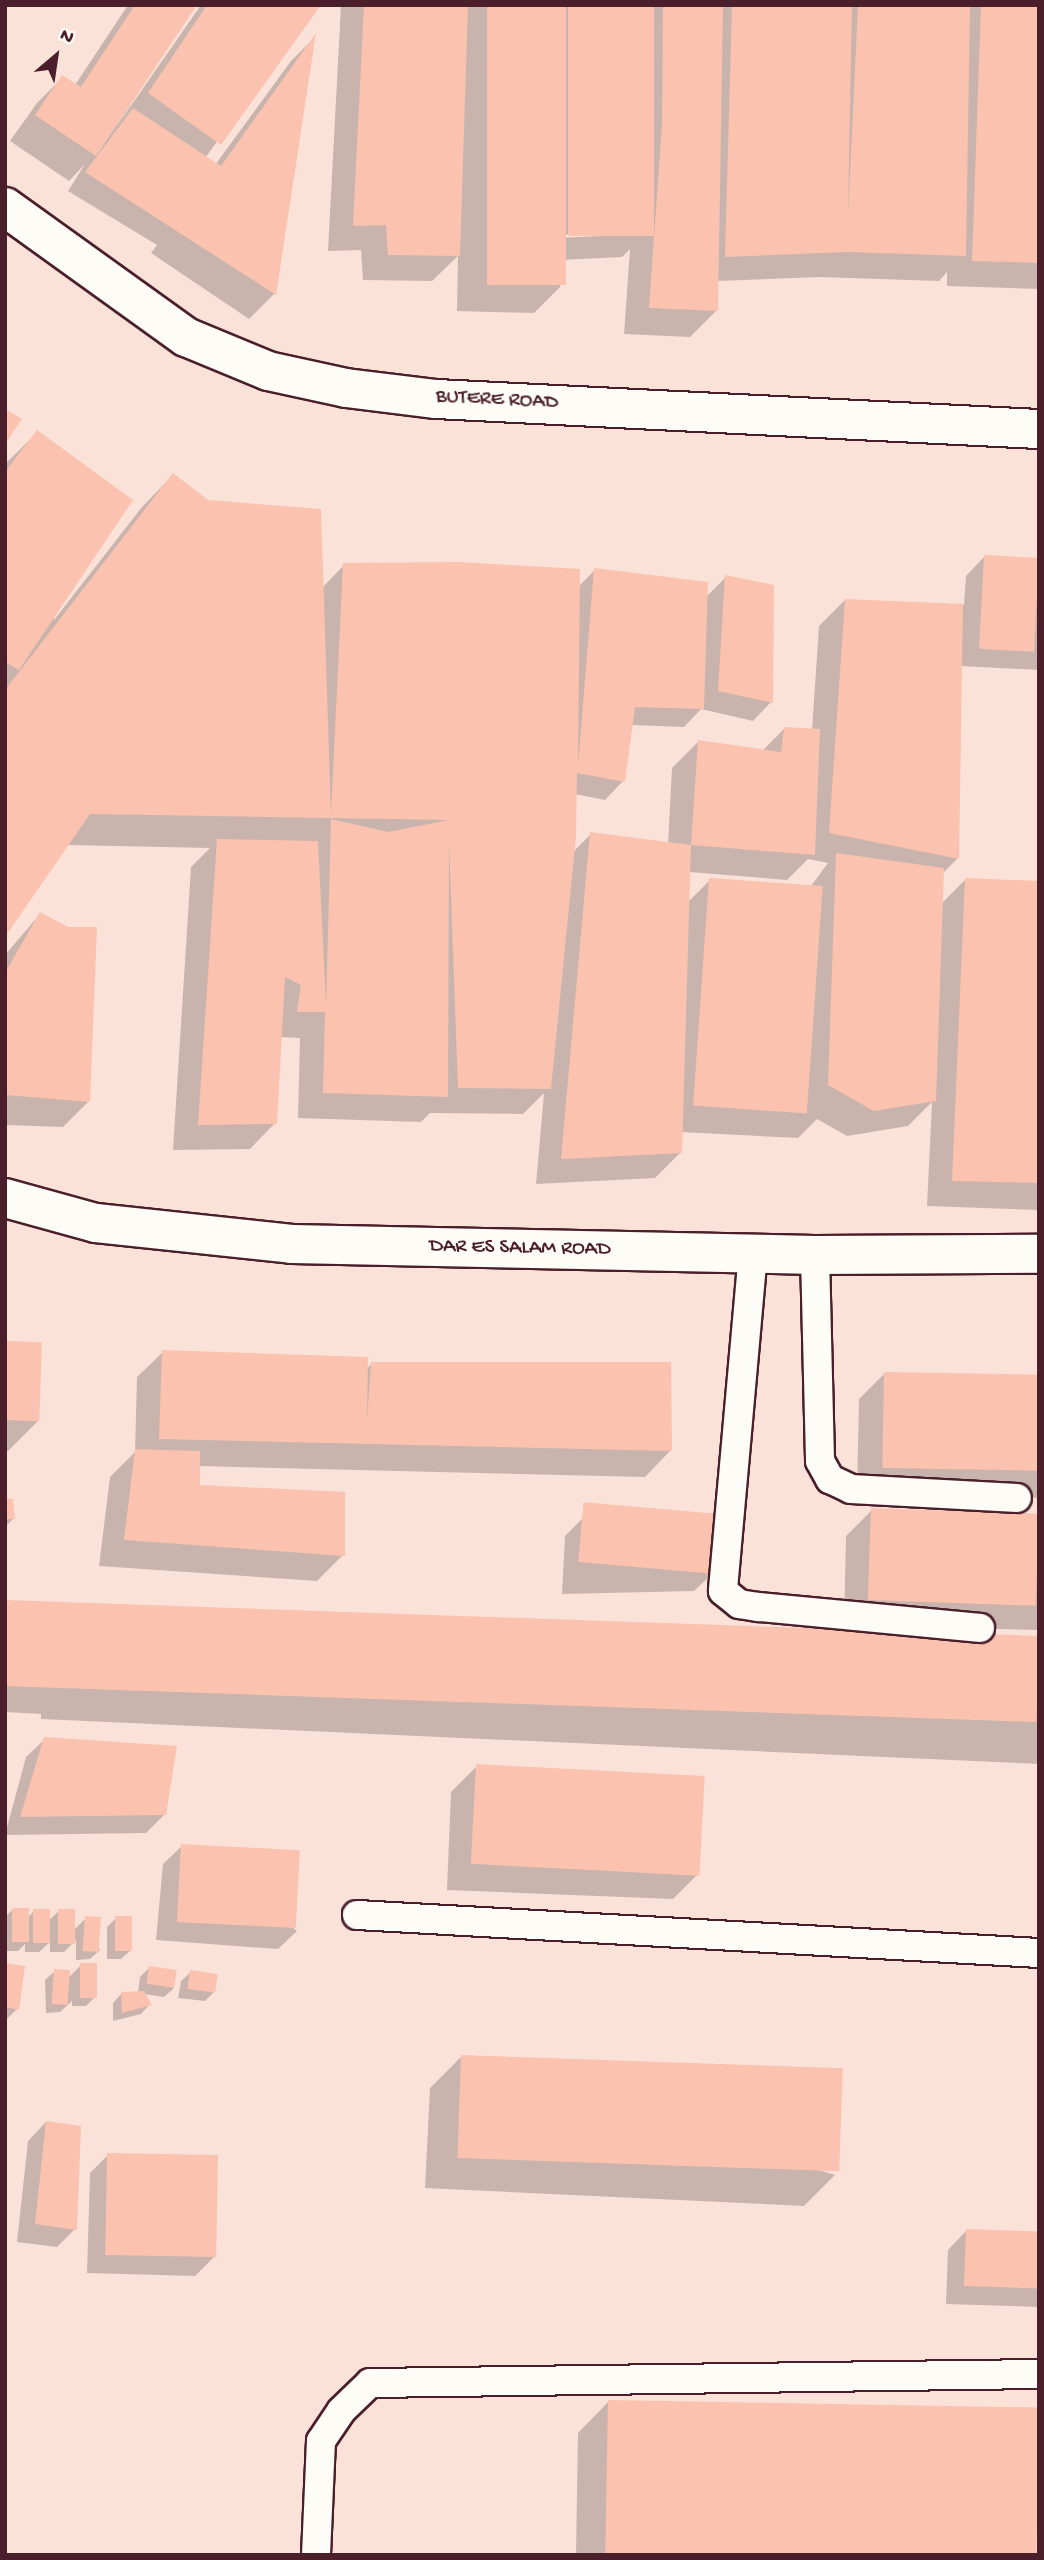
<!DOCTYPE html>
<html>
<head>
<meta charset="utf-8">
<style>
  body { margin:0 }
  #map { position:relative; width:1044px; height:2560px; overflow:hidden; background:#fcf0e9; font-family:"Gochi Hand",sans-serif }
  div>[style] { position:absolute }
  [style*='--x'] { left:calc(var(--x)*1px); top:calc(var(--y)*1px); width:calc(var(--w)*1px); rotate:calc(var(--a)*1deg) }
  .built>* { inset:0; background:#fbe2d8; transform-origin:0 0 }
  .shadow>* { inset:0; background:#0003 }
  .building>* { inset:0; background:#fac2af; transform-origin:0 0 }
  .roads { filter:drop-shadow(2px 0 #4a1f2b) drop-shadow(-2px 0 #4a1f2b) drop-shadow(0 2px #4a1f2b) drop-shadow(0 -2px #4a1f2b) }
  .lane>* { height:28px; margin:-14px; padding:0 14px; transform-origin:14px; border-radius:14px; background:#fdfcf7 }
  .street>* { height:38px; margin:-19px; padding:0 19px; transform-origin:19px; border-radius:19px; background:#fdfcf7 }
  span { translate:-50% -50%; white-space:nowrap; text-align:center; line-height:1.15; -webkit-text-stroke:5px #fdfcf7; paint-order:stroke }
  .street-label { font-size:21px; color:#4a1f2b }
  .frame { position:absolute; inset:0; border:7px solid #4a1f2b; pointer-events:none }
  .north { position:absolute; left:21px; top:21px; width:70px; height:70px; -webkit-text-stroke:5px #fdfcf7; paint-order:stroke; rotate:29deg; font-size:19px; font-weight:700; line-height:28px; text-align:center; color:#4a1f2b }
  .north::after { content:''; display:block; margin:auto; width:24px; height:32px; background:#4a1f2b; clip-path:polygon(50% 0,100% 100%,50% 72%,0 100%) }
</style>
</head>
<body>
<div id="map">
  <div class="built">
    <i style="left:5px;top:5px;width:1034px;height:2550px"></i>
  </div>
  <div class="shadow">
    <i style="clip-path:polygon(128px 5px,195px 5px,114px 130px,201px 5px,319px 5px,205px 158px,215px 165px,291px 61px,314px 38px,274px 294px,249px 319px,151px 253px,157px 245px,68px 191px,85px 164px,69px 181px,10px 141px,37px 103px,63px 77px,75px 85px)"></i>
    <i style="clip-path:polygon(evenodd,341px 5px,1039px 5px,1039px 289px,947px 286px,947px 272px,939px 281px,819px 277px,717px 281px,716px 311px,690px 337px,624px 334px,630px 249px,622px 257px,560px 260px,560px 287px,534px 313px,457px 311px,458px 256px,432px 281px,363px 280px,361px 250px,328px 251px,341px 5px,625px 232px,625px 235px,555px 238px,555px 235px,625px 232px)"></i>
    <i style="clip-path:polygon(evenodd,38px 432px,54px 620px,142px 507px,173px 475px,322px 588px,344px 565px,578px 587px,595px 570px,706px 597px,726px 577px,771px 702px,753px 721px,701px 709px,684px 727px,631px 725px,623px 781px,605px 800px,575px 794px,573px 852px,591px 834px,668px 844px,672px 768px,698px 742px,762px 751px,784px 729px,812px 730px,819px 626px,845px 600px,964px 605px,966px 576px,984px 557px,1039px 560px,1039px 670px,960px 666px,957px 859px,942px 874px,941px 904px,966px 879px,1039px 883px,1039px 1210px,927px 1206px,932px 1102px,908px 1126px,847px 1136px,817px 1119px,798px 1138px,681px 1132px,681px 1152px,655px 1178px,536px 1184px,544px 1093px,523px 1114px,430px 1113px,421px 1122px,298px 1118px,300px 1038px,280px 1037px,275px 1123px,250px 1149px,173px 1150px,191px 867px,210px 848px,67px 845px,5px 934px,5px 464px,38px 432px,808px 859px,828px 863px,811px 886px,710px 880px,688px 902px,689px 872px,787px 880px,808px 859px)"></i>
    <i style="clip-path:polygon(40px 914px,89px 1101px,63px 1127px,5px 1125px,5px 955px)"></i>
    <i style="clip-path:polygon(5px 1343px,39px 1420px,8px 1451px,5px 1451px)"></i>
    <i style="clip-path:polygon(163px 1352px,367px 1369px,372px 1363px,670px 1451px,645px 1477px,198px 1466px,198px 1487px,343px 1555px,317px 1581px,99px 1566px,110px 1477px,135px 1452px,137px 1377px)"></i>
    <i style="clip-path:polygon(885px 1373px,1039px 1377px,1039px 1498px,857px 1493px,859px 1399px)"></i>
    <i style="clip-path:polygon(5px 1500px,13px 1519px,5px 1527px)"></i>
    <i style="clip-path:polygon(872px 1510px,1039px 1514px,1039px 1630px,844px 1625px,846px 1536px)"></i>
    <i style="clip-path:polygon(584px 1517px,713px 1573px,694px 1591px,562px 1594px,565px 1536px)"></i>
    <i style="clip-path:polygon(5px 1602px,1039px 1638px,1039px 1764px,41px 1719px,41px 1714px,5px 1712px)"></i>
    <i style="clip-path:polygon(45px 1739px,165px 1814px,146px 1833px,5px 1835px,26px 1757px)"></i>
    <i style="clip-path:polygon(477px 1766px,699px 1873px,673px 1899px,447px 1890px,451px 1792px)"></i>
    <i style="clip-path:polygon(182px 1846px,297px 1931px,278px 1949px,156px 1940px,163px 1864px)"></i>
    <i style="clip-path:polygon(13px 1909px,27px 1918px,34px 1911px,48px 1921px,59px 1911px,73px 1931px,86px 1918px,100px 1950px,90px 1959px,76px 1960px,76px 1940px,64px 1952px,50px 1952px,50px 1942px,39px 1952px,25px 1952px,25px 1944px,18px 1951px,5px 1951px,5px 1917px)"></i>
    <i style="clip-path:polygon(116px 1918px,131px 1950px,121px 1959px,107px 1959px,107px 1927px)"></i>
    <i style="clip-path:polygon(5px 1964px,17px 2009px,5px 2021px)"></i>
    <i style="clip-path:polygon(81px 1965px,95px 1997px,86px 2006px,72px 2006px,72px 2001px,60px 2012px,46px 2013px,45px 1980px,55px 1971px,69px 1977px)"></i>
    <i style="clip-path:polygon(149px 1968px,174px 1988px,164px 1997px,144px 1994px,150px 2004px,141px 2014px,113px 2021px,113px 2003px,122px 1993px,138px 1993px,140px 1977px)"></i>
    <i style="clip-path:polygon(191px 1972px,214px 1992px,205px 2001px,178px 1998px,181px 1981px)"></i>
    <i style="clip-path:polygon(461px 2057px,835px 2175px,804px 2206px,425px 2188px,430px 2088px)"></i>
    <i style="clip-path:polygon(46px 2122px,75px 2229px,57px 2247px,17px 2242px,28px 2141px)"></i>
    <i style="clip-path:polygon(108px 2155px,214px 2257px,195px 2276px,87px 2273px,90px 2173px)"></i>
    <i style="clip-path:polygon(966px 2231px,1039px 2234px,1039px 2307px,946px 2304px,948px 2250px)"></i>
    <i style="clip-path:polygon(609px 2401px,1039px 2555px,576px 2555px,578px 2433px)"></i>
  </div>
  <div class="building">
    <i style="clip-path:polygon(135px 5px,197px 5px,96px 156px,35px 115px,62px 75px,81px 87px)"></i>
    <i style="clip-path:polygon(207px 5px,321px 5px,221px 145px,148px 93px)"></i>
    <i style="clip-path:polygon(364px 5px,468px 5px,460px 256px,388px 255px,386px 225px,353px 226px)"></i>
    <i style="left:487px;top:5px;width:79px;height:280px"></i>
    <i style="left:568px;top:5px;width:86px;height:231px"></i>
    <i style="clip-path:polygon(663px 5px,723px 5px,718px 311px,649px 308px,662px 125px)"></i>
    <i style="clip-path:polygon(732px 5px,852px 5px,848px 217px,858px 5px,970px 5px,966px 256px,846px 252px,725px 257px)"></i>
    <i style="clip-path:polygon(981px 5px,1039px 5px,1039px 263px,972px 261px)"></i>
    <i style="clip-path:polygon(316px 33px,276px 295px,85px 172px,133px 108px,221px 166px)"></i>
    <i style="clip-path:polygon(5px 409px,22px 419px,5px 444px)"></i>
    <i style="clip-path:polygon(37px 430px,133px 500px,19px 670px,5px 662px,5px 472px)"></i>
    <i style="clip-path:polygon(173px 473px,208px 500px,321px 509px,331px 814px,343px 563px,460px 562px,580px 569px,578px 766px,594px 568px,708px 582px,704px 709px,635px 707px,625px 782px,577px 773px,576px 837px,551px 1089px,458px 1088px,449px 842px,448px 1097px,323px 1093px,325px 1012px,297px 1012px,301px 985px,285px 977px,277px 1124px,198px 1125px,217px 839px,318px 841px,326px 1005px,331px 819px,388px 832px,449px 820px,90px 814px,5px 937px,5px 690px)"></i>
    <i style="left:984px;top:555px;width:55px;height:94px;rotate:3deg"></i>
    <i style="clip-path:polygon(725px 575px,774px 585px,773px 703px,718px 691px)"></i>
    <i style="clip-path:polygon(845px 599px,963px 604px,959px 859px,829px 833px)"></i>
    <i style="clip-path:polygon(784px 727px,820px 729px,815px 855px,691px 845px,698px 740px,781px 752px)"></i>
    <i style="clip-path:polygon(590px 832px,691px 845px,682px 1153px,561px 1159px)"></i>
    <i style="clip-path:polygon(836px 853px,944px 868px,936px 1101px,874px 1111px,828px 1085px)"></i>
    <i style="left:709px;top:878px;width:114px;height:228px;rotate:4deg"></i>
    <i style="clip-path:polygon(965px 878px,1039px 881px,1039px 1183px,952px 1181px)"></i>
    <i style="clip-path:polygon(40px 912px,68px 927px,97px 927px,90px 1102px,5px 1095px,5px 973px)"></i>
    <i style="left:5px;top:1341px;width:37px;height:79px;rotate:2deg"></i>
    <i style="clip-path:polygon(162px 1350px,368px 1357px,367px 1421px,371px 1362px,671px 1362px,672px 1451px,159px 1439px)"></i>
    <i style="left:884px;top:1372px;width:155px;height:96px;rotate:1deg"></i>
    <i style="clip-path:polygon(135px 1449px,200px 1451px,200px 1485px,345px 1492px,345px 1556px,124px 1540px)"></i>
    <i style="clip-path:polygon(5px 1498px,13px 1499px,15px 1519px,5px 1519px)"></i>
    <i style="left:871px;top:1508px;width:168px;height:92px;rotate:2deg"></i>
    <i style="left:719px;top:1514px;width:60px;height:136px;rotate:95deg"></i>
    <i style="left:5px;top:1600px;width:1035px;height:86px;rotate:2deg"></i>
    <i style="clip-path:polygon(44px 1737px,177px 1746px,166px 1815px,20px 1817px)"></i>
    <i style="left:476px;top:1764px;width:229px;height:100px;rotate:3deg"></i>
    <i style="left:181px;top:1844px;width:119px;height:78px;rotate:3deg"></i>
    <i style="left:12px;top:1908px;width:17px;height:34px"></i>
    <i style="left:33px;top:1909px;width:17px;height:34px"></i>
    <i style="left:58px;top:1909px;width:17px;height:35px"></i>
    <i style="left:85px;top:1916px;width:16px;height:35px;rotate:4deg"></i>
    <i style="left:115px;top:1916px;width:17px;height:35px"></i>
    <i style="clip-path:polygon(5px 1963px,25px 1966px,19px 2010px,5px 2007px)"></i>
    <i style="left:80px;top:1963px;width:17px;height:35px"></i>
    <i style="left:149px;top:1966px;width:28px;height:18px;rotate:8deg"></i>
    <i style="left:54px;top:1969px;width:16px;height:35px;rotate:4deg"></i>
    <i style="left:190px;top:1970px;width:28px;height:19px;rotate:8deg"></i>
    <i style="clip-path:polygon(144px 1991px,152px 2005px,122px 2013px,121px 1992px)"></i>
    <i style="left:461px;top:2055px;width:382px;height:103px;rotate:2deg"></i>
    <i style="clip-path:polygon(46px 2121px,81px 2126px,77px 2230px,35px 2224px)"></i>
    <i style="left:107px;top:2153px;width:111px;height:102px;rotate:1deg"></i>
    <i style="left:966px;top:2229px;width:73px;height:57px;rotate:2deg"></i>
    <i style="left:608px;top:2400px;width:431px;height:155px;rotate:1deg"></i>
  </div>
  <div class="roads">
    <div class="lane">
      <i style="--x:753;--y:1253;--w:339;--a:95.1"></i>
      <i style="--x:723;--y:1591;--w:21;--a:39"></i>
      <i style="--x:739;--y:1604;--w:20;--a:9"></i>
      <i style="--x:759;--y:1607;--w:222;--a:5.4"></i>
      <i style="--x:815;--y:1255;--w:206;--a:88.6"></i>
      <i style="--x:820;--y:1461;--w:21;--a:61"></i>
      <i style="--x:830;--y:1479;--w:23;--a:25"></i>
      <i style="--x:851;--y:1489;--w:166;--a:3.1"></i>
      <i style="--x:357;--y:1915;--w:683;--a:3.19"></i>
      <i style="--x:316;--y:2555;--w:114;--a:-87.5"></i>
      <i style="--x:321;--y:2441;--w:36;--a:-56"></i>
      <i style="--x:341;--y:2411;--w:40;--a:-44"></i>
      <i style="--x:370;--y:2383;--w:669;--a:-0.77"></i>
    </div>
    <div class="street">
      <i style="--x:5;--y:207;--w:223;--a:35.7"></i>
      <i style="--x:186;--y:337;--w:89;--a:22.5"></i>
      <i style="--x:268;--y:371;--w:80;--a:12.3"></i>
      <i style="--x:346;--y:388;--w:91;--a:7"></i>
      <i style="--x:436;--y:399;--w:604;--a:2.85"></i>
      <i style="--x:5;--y:1198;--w:94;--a:15.4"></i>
      <i style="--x:96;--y:1223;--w:197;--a:6.1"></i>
      <i style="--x:292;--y:1244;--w:523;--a:1.2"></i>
      <i style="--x:815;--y:1255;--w:224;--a:-0.3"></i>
    </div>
  </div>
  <div class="street-label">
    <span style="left:497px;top:401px;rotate:3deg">BUTERE ROAD</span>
    <span style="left:520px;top:1249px;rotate:1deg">DAR ES SALAM ROAD</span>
  </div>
  <div class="frame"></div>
  <div class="north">N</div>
</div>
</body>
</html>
